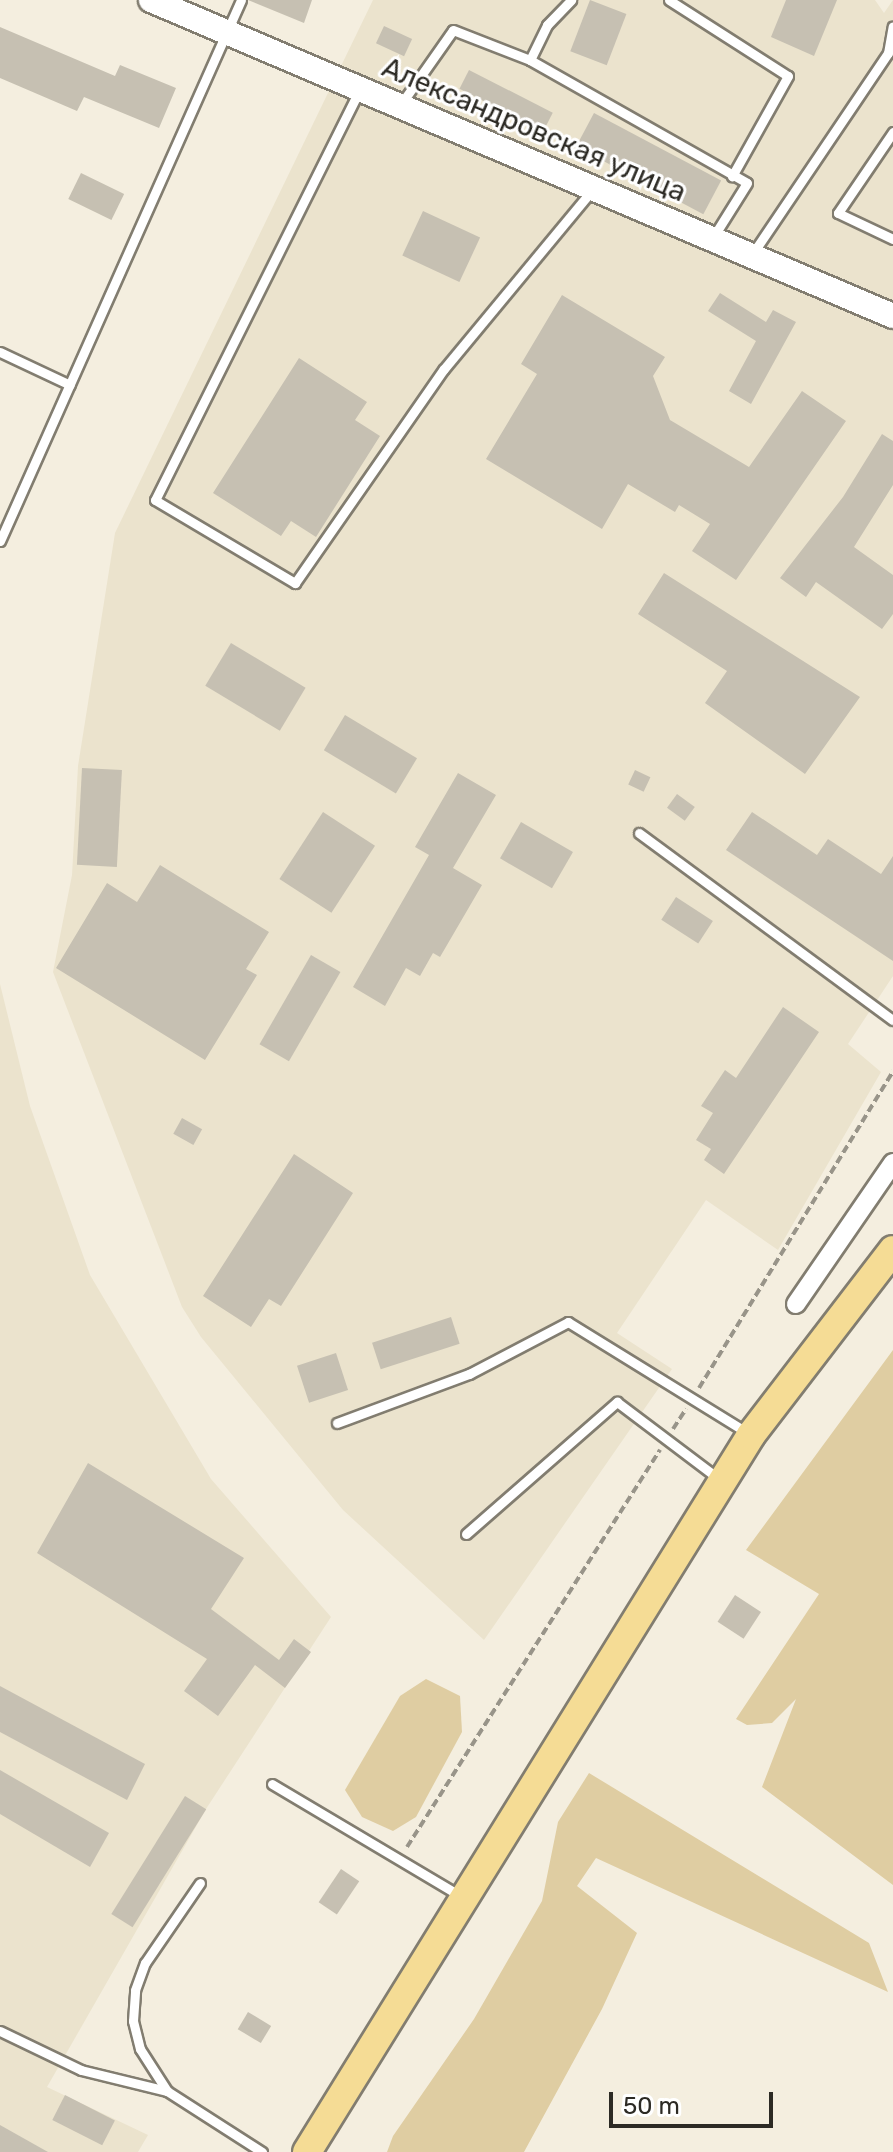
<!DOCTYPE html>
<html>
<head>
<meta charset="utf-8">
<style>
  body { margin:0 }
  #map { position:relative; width:893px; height:2152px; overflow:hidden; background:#f4eedf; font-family:Rubik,sans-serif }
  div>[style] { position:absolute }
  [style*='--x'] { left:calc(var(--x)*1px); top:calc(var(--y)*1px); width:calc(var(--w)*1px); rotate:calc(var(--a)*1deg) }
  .built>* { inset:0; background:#ebe3cd }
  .green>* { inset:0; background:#dfcda2 }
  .building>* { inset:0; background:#c6c0b2; transform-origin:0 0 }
  .path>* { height:4px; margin-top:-2px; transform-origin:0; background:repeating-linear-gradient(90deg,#989489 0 8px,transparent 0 12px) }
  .roads { filter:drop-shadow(2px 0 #827d70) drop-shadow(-2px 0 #827d70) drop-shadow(0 2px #827d70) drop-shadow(0 -2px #827d70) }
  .lane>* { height:9px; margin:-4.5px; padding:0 4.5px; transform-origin:4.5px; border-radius:4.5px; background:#fff }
  .street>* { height:18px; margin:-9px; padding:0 9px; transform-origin:9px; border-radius:9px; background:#fff }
  .secondary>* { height:24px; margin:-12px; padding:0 12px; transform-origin:12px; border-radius:12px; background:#fff }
  .primary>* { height:28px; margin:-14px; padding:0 14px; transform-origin:14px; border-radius:14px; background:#f5dc95 }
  span { translate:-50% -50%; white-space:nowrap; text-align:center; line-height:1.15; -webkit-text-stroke:6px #fff; paint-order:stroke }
  .street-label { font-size:28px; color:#2c2a24 }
  .scale { position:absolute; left:609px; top:2092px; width:164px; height:36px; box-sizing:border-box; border:4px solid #2c2a24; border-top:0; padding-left:10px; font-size:24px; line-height:28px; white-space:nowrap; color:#2c2a24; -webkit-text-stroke:6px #fff; paint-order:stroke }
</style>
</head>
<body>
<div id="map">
  <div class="built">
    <i style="clip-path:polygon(373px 0,875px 0,884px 13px,893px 0,893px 976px,848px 1044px,881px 1072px,778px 1250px,706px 1200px,617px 1333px,672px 1369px,484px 1640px,343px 1510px,201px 1337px,182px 1307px,53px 972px,72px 875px,78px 766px,115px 533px)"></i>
    <i style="clip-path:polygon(0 984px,30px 1106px,90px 1275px,211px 1479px,331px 1617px,206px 1809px,47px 2087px,148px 2135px,138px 2152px,0 2152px)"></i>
  </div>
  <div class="green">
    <i style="clip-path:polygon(893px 1350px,893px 1885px,762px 1787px,796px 1699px,772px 1723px,747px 1725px,736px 1719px,819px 1594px,746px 1550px)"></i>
    <i style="clip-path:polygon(426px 1679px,460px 1696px,462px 1732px,416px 1817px,393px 1831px,362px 1817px,345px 1790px,400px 1696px)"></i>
    <i style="clip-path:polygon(589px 1773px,869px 1943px,888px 1992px,596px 1858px,577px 1886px,637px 1933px,602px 2009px,524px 2152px,387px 2152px,393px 2136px,474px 2019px,542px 1901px,558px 1822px)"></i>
  </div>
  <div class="building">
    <i style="clip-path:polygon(248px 0,312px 0,304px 23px)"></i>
    <i style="left:590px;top:0;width:39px;height:55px;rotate:21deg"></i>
    <i style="clip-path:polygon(786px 0,837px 0,814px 56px,771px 37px)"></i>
    <i style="left:384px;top:26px;width:31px;height:19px;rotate:25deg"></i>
    <i style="clip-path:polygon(0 27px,115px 76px,120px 65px,176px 88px,159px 128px,84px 97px,77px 111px,0 78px)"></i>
    <i style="left:469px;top:70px;width:94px;height:21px;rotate:27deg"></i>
    <i style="left:594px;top:113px;width:144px;height:38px;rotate:28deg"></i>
    <i style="left:81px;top:173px;width:48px;height:29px;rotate:26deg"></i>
    <i style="left:423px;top:211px;width:63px;height:49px;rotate:25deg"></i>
    <i style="clip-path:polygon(720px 293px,766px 322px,773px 310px,796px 322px,751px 404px,729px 391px,756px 341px,708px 311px)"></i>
    <i style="clip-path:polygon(562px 295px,665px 357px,653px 376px,670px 420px,749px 467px,802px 391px,846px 421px,736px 580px,692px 551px,710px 524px,679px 505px,675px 512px,628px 484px,602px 529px,486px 459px,537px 374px,521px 364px)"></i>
    <i style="clip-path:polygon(299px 358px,367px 402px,355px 420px,380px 436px,316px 537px,291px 521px,281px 536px,213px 493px)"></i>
    <i style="clip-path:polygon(882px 434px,893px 441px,893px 485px,854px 547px,893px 575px,893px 614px,882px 629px,816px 582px,806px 597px,780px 578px,843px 497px)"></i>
    <i style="clip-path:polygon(664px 573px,860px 697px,805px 774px,705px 703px,727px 671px,638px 614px)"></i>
    <i style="left:231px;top:643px;width:87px;height:50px;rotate:31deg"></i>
    <i style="left:345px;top:715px;width:84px;height:41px;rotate:31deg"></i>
    <i style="left:82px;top:768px;width:40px;height:97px;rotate:3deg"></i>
    <i style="left:635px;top:770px;width:17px;height:16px;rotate:25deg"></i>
    <i style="clip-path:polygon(458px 773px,496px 795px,453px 868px,482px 885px,440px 957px,433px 953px,420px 976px,406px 968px,385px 1006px,353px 987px,429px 855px,415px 847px)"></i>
    <i style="left:677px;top:794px;width:22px;height:17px;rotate:36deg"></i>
    <i style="left:323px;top:812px;width:62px;height:80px;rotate:33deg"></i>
    <i style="clip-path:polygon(752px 812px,817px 855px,828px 839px,881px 874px,893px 856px,893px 961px,726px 850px)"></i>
    <i style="left:521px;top:822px;width:60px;height:42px;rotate:30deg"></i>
    <i style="clip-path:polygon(160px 865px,269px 932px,246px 969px,257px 975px,205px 1060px,56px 968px,107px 883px,137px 902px)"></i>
    <i style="left:676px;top:897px;width:44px;height:27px;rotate:33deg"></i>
    <i style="left:311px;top:955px;width:34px;height:103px;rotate:30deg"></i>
    <i style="clip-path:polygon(783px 1007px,819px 1032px,724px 1174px,704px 1160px,711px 1149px,696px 1140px,713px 1113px,701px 1106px,725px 1070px,736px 1078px)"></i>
    <i style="left:182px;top:1118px;width:23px;height:18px;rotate:29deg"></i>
    <i style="clip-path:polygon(294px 1154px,353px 1193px,281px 1306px,269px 1299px,251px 1327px,203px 1296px)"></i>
    <i style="left:451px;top:1317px;width:28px;height:83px;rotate:72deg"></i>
    <i style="left:336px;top:1353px;width:39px;height:41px;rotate:72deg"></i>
    <i style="clip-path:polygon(88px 1463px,244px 1558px,211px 1609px,279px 1660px,294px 1639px,311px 1652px,285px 1688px,255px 1665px,218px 1716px,184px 1691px,207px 1659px,37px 1553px)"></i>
    <i style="left:735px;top:1595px;width:31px;height:32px;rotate:33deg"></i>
    <i style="clip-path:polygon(0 1686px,145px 1764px,127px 1800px,0 1732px)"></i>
    <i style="clip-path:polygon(0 1770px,109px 1833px,90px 1867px,0 1814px)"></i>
    <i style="left:185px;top:1796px;width:25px;height:139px;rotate:32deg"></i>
    <i style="left:341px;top:1869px;width:22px;height:40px;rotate:34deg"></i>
    <i style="left:248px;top:2012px;width:27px;height:20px;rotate:31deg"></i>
    <i style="left:65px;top:2095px;width:56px;height:28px;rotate:27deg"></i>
    <i style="clip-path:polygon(0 2125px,48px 2152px,0 2152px)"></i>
  </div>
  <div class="path">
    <i style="--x:699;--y:1388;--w:372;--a:-58.5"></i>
    <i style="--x:673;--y:1429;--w:24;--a:-57"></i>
    <i style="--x:407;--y:1847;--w:471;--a:-57.5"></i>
  </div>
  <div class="roads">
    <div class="lane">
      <i style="--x:669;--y:0;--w:141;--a:32.6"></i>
      <i style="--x:788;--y:76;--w:115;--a:119.2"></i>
      <i style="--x:530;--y:60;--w:39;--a:-64"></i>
      <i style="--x:547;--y:25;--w:35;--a:-46"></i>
      <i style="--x:359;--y:91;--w:457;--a:116.5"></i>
      <i style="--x:155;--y:500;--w:163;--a:30.7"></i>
      <i style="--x:295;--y:583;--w:261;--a:-55.2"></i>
      <i style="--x:444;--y:369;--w:232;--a:-50.4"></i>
      <i style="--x:401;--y:104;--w:90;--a:-54.9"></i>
      <i style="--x:453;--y:30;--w:83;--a:21.3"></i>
      <i style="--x:530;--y:60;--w:249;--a:29.5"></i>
      <i style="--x:747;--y:183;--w:66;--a:122"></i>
      <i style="--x:893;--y:132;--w:98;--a:124.2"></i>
      <i style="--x:838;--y:213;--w:61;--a:25.3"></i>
      <i style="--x:753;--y:253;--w:241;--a:-56"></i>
      <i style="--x:888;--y:53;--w:27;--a:-80"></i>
      <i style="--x:0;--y:352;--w:77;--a:25.2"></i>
      <i style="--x:0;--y:541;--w:592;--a:-65.99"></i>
      <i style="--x:639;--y:833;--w:315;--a:36.4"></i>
      <i style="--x:337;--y:1423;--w:141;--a:-20.4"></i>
      <i style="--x:469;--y:1374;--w:112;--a:-27.7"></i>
      <i style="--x:568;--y:1322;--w:213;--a:31.7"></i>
      <i style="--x:466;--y:1534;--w:201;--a:-41.2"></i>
      <i style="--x:617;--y:1402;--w:128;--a:37"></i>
      <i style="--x:272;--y:1784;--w:220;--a:30.7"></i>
      <i style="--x:0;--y:2031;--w:90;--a:25.7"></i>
      <i style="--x:81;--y:2070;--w:89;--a:13.7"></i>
      <i style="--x:167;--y:2091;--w:113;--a:32.7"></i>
      <i style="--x:167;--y:2091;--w:50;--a:-122.7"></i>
      <i style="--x:140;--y:2049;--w:29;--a:-104"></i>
      <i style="--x:133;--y:2021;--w:31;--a:-86"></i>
      <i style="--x:135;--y:1990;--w:29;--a:-70"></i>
      <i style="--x:145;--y:1963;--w:97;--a:-55.5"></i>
    </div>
    <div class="street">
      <i style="--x:796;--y:1304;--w:171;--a:-55.5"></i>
    </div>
    <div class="secondary">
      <i style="--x:151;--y:0;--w:806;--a:23.07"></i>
    </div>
    <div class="primary">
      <i style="--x:307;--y:2152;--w:843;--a:-58.23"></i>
      <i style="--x:751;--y:1435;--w:233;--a:-52.5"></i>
    </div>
  </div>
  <div class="street-label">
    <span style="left:534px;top:130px;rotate:23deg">Александровская улица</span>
  </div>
  <div class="scale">50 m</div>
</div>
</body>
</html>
